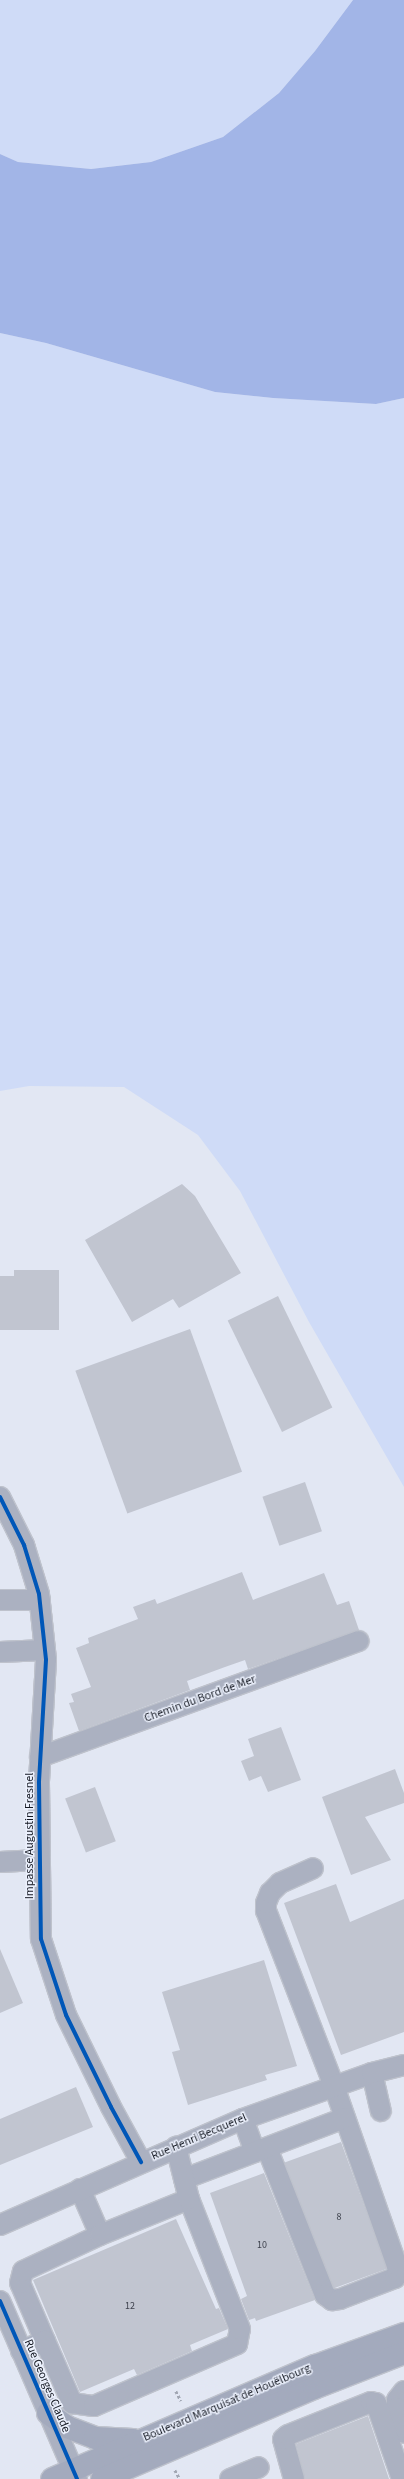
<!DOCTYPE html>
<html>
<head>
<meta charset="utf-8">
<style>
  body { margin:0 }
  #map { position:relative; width:404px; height:2479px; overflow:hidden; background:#e2e7f3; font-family:"Source Sans 3",sans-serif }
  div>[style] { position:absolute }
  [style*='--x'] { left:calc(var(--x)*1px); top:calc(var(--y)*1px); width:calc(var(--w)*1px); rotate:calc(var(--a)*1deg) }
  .green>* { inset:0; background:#cfdbf7 }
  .water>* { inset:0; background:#a2b5e7 }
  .building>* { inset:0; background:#c1c5d0; transform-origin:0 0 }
  .path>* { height:2.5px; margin-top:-1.25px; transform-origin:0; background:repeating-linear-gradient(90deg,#a1a6b2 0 3px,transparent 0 5px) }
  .roads { filter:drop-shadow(1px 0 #bec2cc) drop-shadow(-1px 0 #bec2cc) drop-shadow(0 1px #bec2cc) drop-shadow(0 -1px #bec2cc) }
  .minor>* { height:20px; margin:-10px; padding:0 10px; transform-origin:10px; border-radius:10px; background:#abb1c1 }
  .major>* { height:22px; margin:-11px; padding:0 11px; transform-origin:11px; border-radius:11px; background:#a3aabd }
  .cycleway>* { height:4px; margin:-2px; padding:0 2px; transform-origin:2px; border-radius:2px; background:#0057b8 }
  span { translate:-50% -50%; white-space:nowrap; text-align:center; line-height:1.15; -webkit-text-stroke:3px #ecf1fd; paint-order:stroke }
  .number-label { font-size:10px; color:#3e424d }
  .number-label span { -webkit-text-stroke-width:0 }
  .street-label { font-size:12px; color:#131721 }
</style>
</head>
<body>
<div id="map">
  <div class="green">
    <i style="clip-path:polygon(0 0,353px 0,315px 51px,279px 93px,223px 137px,151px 162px,91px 169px,18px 162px,0 154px)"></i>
    <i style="clip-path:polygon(0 333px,46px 343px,215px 392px,273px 398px,376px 404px,404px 398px,404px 1487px,309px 1322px,240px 1191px,198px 1135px,124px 1087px,29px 1086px,0 1091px)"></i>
  </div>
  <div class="water">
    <i style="clip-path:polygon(353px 0,404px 0,404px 398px,376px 404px,273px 398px,215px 392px,46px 343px,0 333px,0 154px,18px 162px,91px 169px,151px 162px,223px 137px,279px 93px,315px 51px)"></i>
  </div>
  <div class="building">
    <i style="clip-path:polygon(182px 1184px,195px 1196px,241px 1273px,179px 1308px,173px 1299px,132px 1322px,85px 1240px)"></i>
    <i style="clip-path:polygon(14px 1270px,59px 1270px,59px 1330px,0 1330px,0 1276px,14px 1276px)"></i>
    <i style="left:278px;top:1296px;width:124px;height:56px;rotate:64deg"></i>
    <i style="left:190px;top:1329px;width:152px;height:122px;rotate:70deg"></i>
    <i style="left:305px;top:1482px;width:52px;height:45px;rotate:71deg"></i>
    <i style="clip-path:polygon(242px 1572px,253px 1600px,324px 1573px,337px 1605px,349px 1601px,359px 1630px,248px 1669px,245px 1660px,225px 1667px,187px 1681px,190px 1690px,79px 1731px,69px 1703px,74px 1702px,71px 1694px,91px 1687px,76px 1648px,89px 1643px,88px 1638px,138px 1619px,133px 1607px,155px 1599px,157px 1604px)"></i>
    <i style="clip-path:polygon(281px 1727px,301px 1780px,268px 1792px,261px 1776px,249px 1781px,241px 1761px,254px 1756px,248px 1739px)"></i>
    <i style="clip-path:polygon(395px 1769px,404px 1793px,404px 1803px,365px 1817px,391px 1860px,351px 1875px,322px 1797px)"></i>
    <i style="left:95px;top:1787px;width:58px;height:32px;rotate:69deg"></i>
    <i style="clip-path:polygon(336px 1884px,350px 1922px,404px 1899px,404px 2032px,341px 2055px,284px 1903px)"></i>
    <i style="clip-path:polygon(0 1949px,23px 2003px,0 2013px)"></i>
    <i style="clip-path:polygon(264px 1960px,297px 2066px,265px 2075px,267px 2080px,188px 2105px,172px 2052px,180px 2050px,162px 1992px)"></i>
    <i style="clip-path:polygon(76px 2087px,93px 2127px,0 2165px,0 2119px)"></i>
    <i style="left:341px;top:2142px;width:135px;height:60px;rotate:70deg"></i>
    <i style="clip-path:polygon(264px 2173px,315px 2300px,256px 2321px,255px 2318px,249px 2320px,241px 2299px,247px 2296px,210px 2193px)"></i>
    <i style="clip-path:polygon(176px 2219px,216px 2309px,219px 2308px,228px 2329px,190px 2345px,192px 2351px,137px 2375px,134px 2369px,80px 2392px,33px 2280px)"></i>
    <i style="clip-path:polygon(368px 2416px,389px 2479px,305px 2479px,296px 2444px)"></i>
  </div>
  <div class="path">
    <i style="--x:176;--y:2391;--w:11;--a:63"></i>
    <i style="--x:175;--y:2470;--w:10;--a:61"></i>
  </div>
  <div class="roads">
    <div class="minor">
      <i style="--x:0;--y:1497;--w:54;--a:63.4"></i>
      <i style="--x:24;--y:1545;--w:51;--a:73"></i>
      <i style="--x:39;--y:1594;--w:66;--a:83.9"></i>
      <i style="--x:46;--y:1660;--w:123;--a:93.3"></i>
      <i style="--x:39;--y:1783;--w:156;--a:89.3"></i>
      <i style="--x:41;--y:1939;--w:80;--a:71.8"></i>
      <i style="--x:66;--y:2015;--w:102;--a:63.9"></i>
      <i style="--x:111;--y:2107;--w:63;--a:61.4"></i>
      <i style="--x:0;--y:1600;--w:40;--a:0"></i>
      <i style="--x:0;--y:1652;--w:45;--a:-2.5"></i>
      <i style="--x:40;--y:1757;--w:339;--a:-20"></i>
      <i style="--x:0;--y:1862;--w:39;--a:-3"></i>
      <i style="--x:372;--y:2073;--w:39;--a:77"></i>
      <i style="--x:243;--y:2119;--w:35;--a:70"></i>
      <i style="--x:267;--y:2148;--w:158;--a:68.5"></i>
      <i style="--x:325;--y:2295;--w:9;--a:36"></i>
      <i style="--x:332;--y:2300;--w:8;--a:-7"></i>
      <i style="--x:340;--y:2299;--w:59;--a:-20.9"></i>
      <i style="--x:395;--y:2278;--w:7;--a:-63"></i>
      <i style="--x:398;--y:2272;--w:6;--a:-99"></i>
      <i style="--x:397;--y:2266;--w:191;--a:-109.3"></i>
      <i style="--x:334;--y:2086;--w:188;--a:-111.2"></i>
      <i style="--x:266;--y:1911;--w:8;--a:-90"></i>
      <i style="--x:266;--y:1903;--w:11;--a:-68"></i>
      <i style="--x:270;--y:1893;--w:14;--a:-45"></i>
      <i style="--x:280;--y:1883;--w:36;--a:-24"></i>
      <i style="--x:184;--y:2179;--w:172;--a:-20.8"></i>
      <i style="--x:80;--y:2189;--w:50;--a:66.5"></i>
      <i style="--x:0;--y:2225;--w:265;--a:-23.6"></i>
      <i style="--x:243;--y:2119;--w:137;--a:-19.6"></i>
      <i style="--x:372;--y:2073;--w:33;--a:-14"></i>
      <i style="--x:0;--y:2301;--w:194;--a:66.6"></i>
      <i style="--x:45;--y:2341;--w:63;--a:-113.3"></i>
      <i style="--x:20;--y:2283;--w:12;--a:-76"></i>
      <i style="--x:23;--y:2271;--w:85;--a:-25.1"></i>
      <i style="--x:100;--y:2235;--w:96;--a:-22"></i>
      <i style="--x:21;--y:2351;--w:26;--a:-23"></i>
      <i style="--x:45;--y:2341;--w:68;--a:66.5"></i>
      <i style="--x:72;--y:2403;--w:22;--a:8"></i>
      <i style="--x:94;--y:2406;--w:156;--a:-23.4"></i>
      <i style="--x:237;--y:2344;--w:15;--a:-79"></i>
      <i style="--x:240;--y:2329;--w:140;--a:-111.4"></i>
      <i style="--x:189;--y:2199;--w:54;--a:-104"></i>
      <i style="--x:404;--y:2391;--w:11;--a:128"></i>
      <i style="--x:397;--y:2400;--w:8;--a:97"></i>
      <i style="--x:396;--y:2408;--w:26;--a:72"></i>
      <i style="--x:230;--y:2479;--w:31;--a:-22"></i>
      <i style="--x:294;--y:2479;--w:41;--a:-105.4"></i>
      <i style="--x:283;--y:2439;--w:6;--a:-39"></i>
      <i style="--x:288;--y:2435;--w:89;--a:-21.7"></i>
      <i style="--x:371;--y:2402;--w:5;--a:11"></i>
      <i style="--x:376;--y:2403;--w:80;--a:71.1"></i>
    </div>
    <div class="major">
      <i style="--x:48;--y:2413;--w:24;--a:36"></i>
      <i style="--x:67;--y:2427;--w:30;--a:21"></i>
      <i style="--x:95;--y:2438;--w:38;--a:3"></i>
      <i style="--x:52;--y:2479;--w:286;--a:-23.3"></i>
      <i style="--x:315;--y:2366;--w:95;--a:-19.8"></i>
      <i style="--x:102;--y:2479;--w:231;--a:-23.2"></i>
      <i style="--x:314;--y:2388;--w:97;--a:-21.3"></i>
    </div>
  </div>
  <div class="cycleway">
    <i style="--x:0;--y:1497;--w:54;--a:63.4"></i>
    <i style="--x:24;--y:1545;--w:51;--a:73"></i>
    <i style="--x:39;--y:1594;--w:66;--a:83.9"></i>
    <i style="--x:46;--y:1660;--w:123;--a:93.3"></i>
    <i style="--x:39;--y:1783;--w:156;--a:89.3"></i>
    <i style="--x:41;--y:1939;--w:80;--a:71.8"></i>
    <i style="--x:66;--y:2015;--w:102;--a:63.9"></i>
    <i style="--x:111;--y:2107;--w:63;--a:61.4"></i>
    <i style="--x:0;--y:2301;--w:194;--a:66.6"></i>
  </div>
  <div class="number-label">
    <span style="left:339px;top:2218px">8</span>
    <span style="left:262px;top:2246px">10</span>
    <span style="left:130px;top:2307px">12</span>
  </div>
  <div class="street-label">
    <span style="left:200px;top:1699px;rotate:-20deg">Chemin du Bord de Mer</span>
    <span style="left:30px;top:1836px;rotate:-90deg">Impasse Augustin Fresnel</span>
    <span style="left:199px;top:2137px;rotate:-23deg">Rue Henri Becquerel</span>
    <span style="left:47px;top:2386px;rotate:67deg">Rue Georges Claude</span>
    <span style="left:227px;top:2403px;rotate:-23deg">Boulevard Marquisat de Houëlbourg</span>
  </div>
</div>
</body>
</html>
